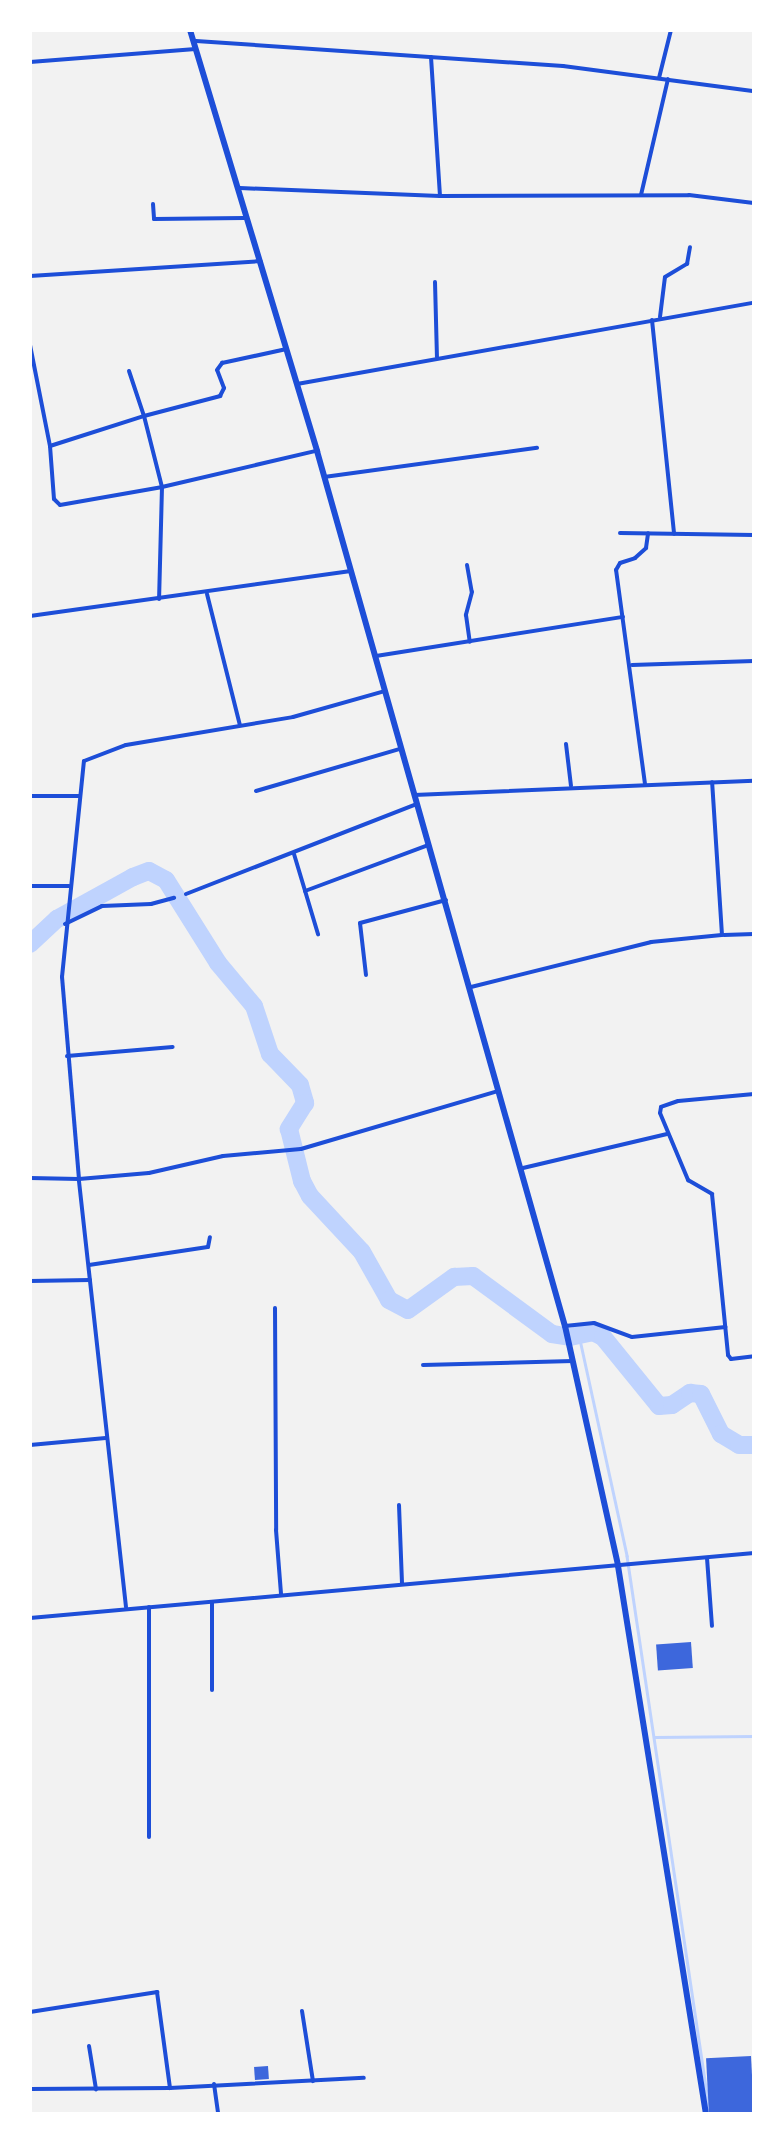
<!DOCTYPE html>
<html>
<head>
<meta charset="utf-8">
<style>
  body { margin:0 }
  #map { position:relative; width:784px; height:2144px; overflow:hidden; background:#f2f2f2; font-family:"PT Sans",sans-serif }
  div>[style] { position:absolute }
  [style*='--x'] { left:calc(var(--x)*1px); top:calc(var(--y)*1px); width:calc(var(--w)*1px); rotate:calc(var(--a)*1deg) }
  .stream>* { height:2.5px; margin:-1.25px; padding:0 1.25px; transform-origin:1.25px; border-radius:1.25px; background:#bfd3fe }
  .river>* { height:18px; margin:-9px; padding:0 9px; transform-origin:9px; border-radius:9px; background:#bfd3fe }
  .building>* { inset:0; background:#3d67dc; transform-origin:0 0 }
  .minor>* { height:4px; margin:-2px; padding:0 2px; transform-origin:2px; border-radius:2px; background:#1d4ed8 }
  .primary>* { height:6px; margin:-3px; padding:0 3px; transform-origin:3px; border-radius:3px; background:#1d4ed8 }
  span { translate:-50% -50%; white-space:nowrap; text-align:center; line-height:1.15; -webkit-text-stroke:10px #fff; paint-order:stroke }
  .frame { position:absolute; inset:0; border:32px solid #fff; pointer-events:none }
</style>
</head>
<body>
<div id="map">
  <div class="stream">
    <i style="--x:579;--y:1335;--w:226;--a:77.7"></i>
    <i style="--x:627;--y:1556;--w:564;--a:81.54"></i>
    <i style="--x:655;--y:1737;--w:99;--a:-0.6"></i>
  </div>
  <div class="river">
    <i style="--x:30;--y:944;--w:37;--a:-43"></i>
    <i style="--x:57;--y:919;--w:87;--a:-28.9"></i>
    <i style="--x:133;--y:877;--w:17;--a:-21"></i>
    <i style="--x:149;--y:871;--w:19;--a:28"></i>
    <i style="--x:166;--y:880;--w:98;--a:57.9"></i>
    <i style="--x:218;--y:963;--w:56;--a:50.1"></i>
    <i style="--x:254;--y:1006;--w:51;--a:71.6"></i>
    <i style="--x:270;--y:1054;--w:43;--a:45.9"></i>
    <i style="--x:300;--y:1085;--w:19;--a:74"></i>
    <i style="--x:305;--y:1103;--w:31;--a:122"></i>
    <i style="--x:289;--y:1129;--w:54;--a:76"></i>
    <i style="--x:302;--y:1181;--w:17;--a:62"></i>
    <i style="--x:310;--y:1196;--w:76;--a:47.1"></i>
    <i style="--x:362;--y:1252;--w:55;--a:60.6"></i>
    <i style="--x:389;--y:1300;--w:21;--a:28"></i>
    <i style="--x:408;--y:1310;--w:57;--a:-35.7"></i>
    <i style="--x:454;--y:1277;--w:19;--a:-3"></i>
    <i style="--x:473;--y:1276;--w:98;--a:36.3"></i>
    <i style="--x:552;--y:1334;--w:18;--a:9"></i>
    <i style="--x:570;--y:1337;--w:24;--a:-12"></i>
    <i style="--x:593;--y:1332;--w:11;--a:27"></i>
    <i style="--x:603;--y:1337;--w:89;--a:50.9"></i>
    <i style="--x:659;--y:1406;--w:13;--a:-4"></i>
    <i style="--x:672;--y:1405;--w:22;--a:-34"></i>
    <i style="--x:690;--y:1393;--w:11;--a:5"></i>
    <i style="--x:701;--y:1394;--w:45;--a:63.4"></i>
    <i style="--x:721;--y:1434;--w:21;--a:31"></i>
    <i style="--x:739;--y:1445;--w:15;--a:0"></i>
  </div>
  <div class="building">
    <i style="left:691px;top:1642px;width:26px;height:35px;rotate:86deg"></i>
    <i style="left:751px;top:2056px;width:58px;height:45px;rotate:87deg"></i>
    <i style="left:268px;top:2066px;width:13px;height:14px;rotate:86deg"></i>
  </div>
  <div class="minor">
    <i style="--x:196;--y:41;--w:368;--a:3.9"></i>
    <i style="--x:563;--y:66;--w:193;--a:7.5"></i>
    <i style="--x:431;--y:57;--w:139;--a:86.3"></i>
    <i style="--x:30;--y:62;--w:166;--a:-4.5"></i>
    <i style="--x:659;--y:78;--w:49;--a:-76"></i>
    <i style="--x:240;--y:188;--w:200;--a:2.3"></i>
    <i style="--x:440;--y:196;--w:249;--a:-0.2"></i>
    <i style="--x:689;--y:195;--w:65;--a:7"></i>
    <i style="--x:641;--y:195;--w:119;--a:-76.9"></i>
    <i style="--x:153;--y:204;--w:15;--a:86"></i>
    <i style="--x:154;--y:219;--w:90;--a:-0.6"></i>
    <i style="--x:30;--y:276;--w:231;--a:-3.7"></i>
    <i style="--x:435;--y:282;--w:75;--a:88.5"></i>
    <i style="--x:660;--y:317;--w:40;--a:-82.9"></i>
    <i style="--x:665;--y:277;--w:26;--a:-31"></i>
    <i style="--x:687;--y:264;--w:17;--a:-80"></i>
    <i style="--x:652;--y:320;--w:215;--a:84.1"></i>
    <i style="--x:30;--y:345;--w:103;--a:78.8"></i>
    <i style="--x:50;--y:446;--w:53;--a:85.7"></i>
    <i style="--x:54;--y:499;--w:8;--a:45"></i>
    <i style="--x:60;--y:505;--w:104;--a:-10"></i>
    <i style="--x:162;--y:487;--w:157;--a:-13.2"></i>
    <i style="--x:129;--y:371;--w:47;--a:71.6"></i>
    <i style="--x:144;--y:416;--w:79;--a:-14.7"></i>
    <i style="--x:220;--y:396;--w:9;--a:-63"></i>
    <i style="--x:224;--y:388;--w:19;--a:-111"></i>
    <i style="--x:217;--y:370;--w:9;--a:-54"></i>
    <i style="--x:222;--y:363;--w:66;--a:-12.2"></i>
    <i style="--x:297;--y:384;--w:464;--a:-10.1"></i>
    <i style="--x:50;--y:446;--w:99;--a:-17.7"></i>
    <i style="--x:144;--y:416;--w:73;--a:75.8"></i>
    <i style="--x:162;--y:487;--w:112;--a:91.5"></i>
    <i style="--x:324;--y:477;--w:215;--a:-7.8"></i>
    <i style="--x:620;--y:533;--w:134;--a:0.9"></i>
    <i style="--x:467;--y:565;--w:27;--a:80"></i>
    <i style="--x:472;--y:592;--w:24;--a:105"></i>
    <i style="--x:466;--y:615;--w:27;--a:82"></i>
    <i style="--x:207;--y:594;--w:135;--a:75.9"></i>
    <i style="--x:30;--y:616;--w:324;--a:-8"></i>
    <i style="--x:376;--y:656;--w:250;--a:-9"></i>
    <i style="--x:632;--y:665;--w:122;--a:-1.9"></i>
    <i style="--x:566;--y:744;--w:42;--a:83.2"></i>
    <i style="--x:645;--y:784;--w:216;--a:-97.7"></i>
    <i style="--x:616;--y:570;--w:8;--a:-60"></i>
    <i style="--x:620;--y:563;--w:16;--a:-18"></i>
    <i style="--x:635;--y:558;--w:15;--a:-42"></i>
    <i style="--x:646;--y:548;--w:15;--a:-82"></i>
    <i style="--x:256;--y:791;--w:150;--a:-16.3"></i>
    <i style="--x:414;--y:795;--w:340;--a:-2.4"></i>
    <i style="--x:30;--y:796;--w:49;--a:0"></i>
    <i style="--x:294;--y:854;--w:84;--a:73.3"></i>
    <i style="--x:30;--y:886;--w:39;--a:0"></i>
    <i style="--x:305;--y:891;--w:132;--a:-20.4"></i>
    <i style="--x:186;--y:894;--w:248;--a:-21.3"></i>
    <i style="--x:65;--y:924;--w:41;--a:-25.9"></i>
    <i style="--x:102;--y:906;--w:49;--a:-2.3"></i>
    <i style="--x:151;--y:904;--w:24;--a:-15"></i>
    <i style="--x:724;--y:935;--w:30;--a:-2"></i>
    <i style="--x:366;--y:975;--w:52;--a:-96.6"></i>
    <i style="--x:360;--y:923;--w:89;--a:-15"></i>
    <i style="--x:471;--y:987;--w:186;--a:-14"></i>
    <i style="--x:651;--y:942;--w:71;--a:-5.6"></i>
    <i style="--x:722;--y:935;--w:153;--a:-93.7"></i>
    <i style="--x:67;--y:1056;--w:106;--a:-4.9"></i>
    <i style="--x:754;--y:1094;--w:76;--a:174.7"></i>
    <i style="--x:678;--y:1101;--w:18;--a:161"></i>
    <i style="--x:661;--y:1107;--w:6;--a:99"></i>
    <i style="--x:660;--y:1113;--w:73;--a:67.3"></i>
    <i style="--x:688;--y:1180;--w:28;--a:30"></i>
    <i style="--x:712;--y:1194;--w:162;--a:84.3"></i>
    <i style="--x:728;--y:1355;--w:5;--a:53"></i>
    <i style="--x:731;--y:1359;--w:23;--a:-7"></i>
    <i style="--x:523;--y:1168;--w:148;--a:-13.3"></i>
    <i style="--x:30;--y:1178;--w:49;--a:1.2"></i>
    <i style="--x:79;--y:1179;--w:203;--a:-94.8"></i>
    <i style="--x:62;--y:977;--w:217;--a:-84.2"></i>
    <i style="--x:84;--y:761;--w:45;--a:-20.9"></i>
    <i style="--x:126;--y:745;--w:169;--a:-9.5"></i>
    <i style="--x:293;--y:717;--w:96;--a:-15.8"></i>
    <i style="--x:89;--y:1265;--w:120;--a:-8.6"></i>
    <i style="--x:208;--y:1247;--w:10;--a:-79"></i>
    <i style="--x:30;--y:1281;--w:60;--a:-1"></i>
    <i style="--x:275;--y:1308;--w:222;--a:89.7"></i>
    <i style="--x:276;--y:1530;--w:64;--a:85.5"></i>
    <i style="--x:565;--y:1326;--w:29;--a:-6"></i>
    <i style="--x:594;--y:1323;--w:40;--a:20.2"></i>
    <i style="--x:632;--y:1337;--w:94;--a:-6.1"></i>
    <i style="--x:423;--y:1365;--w:150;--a:-1.5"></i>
    <i style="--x:30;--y:1445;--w:76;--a:-5.3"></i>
    <i style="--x:399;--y:1505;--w:79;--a:87.8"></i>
    <i style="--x:707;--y:1558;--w:68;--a:85.8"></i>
    <i style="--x:212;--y:1603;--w:87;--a:90"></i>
    <i style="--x:126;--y:1607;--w:431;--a:-96.3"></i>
    <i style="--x:79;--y:1179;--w:70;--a:-4.9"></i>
    <i style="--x:149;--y:1173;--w:76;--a:-12.9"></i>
    <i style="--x:223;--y:1156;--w:78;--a:-5.1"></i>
    <i style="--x:301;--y:1149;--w:205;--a:-16.4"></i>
    <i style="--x:30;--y:1618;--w:727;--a:-5.13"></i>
    <i style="--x:149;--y:1837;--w:230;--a:-90"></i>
    <i style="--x:302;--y:2011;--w:71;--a:81.1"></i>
    <i style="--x:30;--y:2012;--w:129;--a:-8.9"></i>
    <i style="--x:157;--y:1992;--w:97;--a:82.3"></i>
    <i style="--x:89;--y:2046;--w:44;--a:80.8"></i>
    <i style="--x:214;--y:2084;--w:30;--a:82"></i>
    <i style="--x:30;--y:2089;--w:140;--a:-0.4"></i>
    <i style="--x:170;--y:2088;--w:194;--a:-3"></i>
  </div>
  <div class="primary">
    <i style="--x:190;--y:30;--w:440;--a:73.2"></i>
    <i style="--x:317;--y:451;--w:909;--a:74.18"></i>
    <i style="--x:565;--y:1326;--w:246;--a:77.5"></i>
    <i style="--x:618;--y:1566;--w:555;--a:80.88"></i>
  </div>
  <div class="frame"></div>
</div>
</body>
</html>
